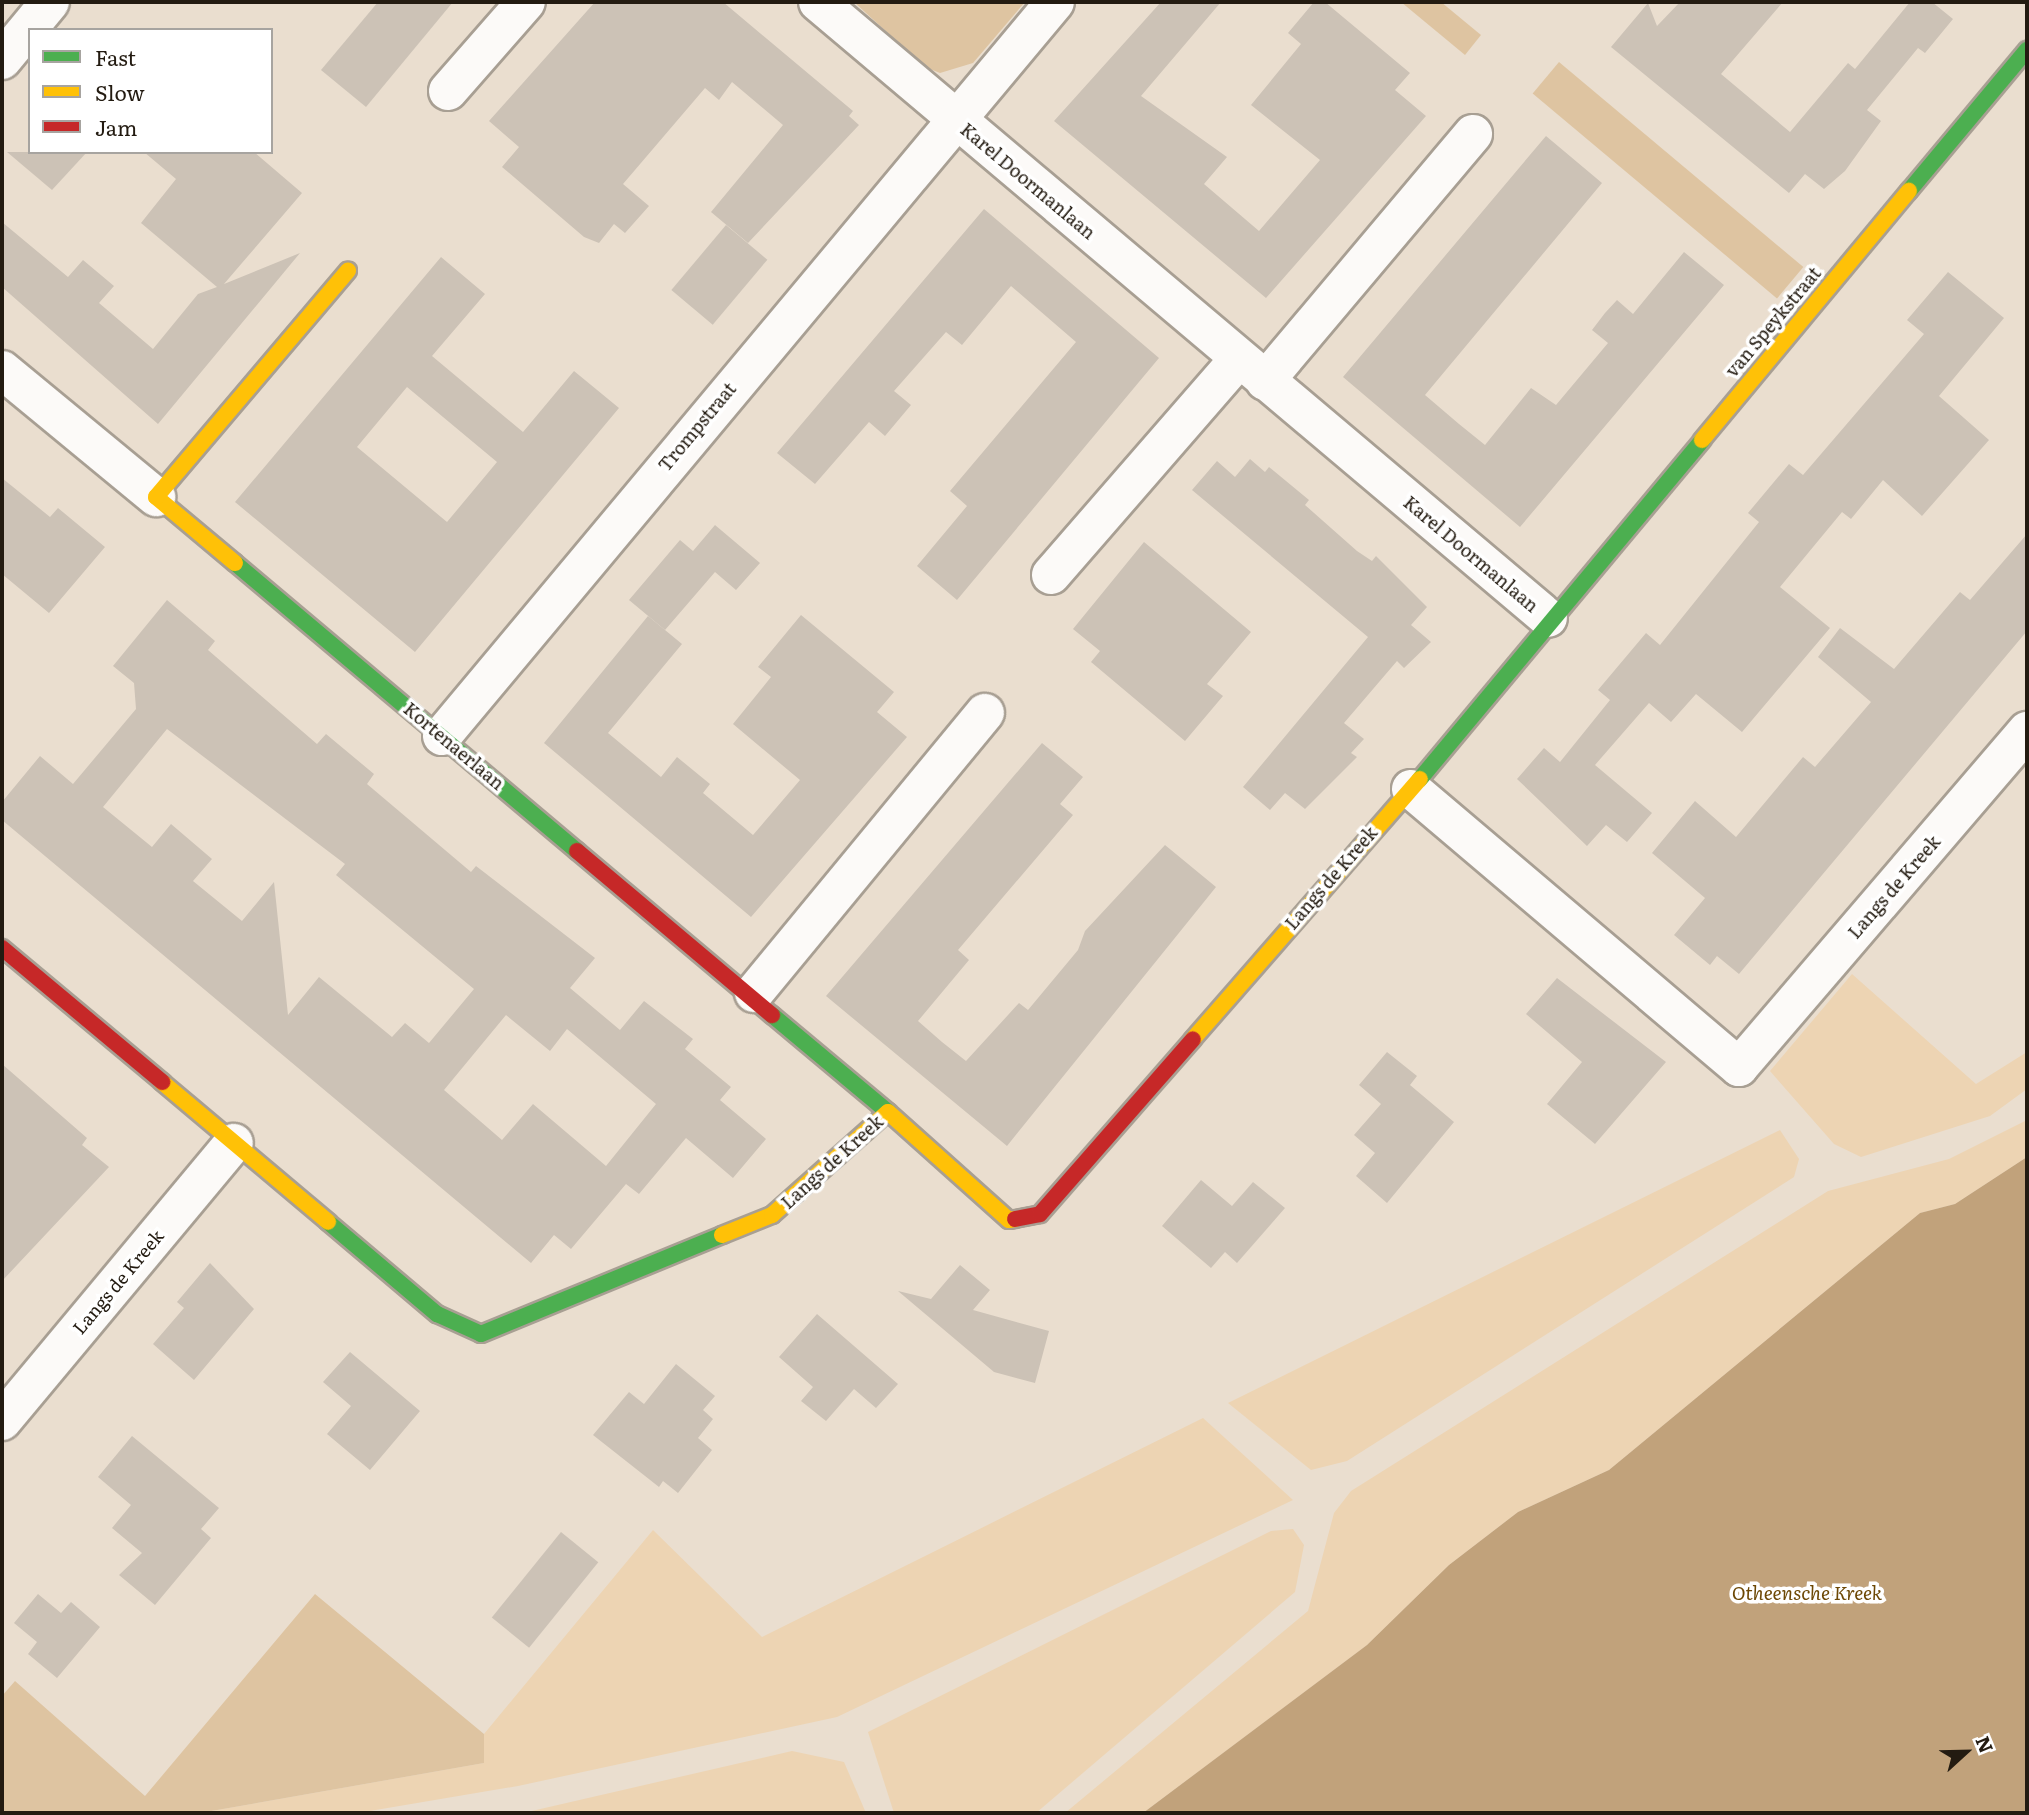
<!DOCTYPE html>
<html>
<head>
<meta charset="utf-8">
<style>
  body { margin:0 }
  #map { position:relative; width:2029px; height:1815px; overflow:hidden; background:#eadecf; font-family:Literata,serif }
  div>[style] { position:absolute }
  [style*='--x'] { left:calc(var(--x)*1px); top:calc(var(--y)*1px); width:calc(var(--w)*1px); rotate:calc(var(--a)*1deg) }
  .green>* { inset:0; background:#edd4b3 }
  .forest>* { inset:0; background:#dec4a1; transform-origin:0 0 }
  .water>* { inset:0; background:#c1a27b }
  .building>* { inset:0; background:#ccc2b6; transform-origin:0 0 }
  .roads { filter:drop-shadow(2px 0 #a89f93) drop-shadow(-2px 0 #a89f93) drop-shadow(0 2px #a89f93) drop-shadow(0 -2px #a89f93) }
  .street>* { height:38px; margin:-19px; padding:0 19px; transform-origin:19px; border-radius:19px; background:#fcfaf8 }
  .fast>* { height:16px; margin:-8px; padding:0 8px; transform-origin:8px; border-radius:8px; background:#4caf50 }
  .slow>* { height:16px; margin:-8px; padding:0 8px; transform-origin:8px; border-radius:8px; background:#ffc107 }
  .jam>* { height:16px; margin:-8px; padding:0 8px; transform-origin:8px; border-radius:8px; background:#c62828 }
  span { translate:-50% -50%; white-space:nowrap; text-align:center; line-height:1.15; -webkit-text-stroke:7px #fff; paint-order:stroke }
  .street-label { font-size:18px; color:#231b11 }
  .water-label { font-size:19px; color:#6d4805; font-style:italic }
  .frame { position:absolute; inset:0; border:4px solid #231b11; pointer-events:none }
  .legend { position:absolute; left:28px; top:28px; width:245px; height:126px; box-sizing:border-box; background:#fff; border:2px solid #a7a4a0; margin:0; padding:9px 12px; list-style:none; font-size:21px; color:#231b11 }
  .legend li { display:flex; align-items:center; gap:14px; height:35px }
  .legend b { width:35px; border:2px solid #a7a4a0 }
  .north { position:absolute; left:1931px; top:1717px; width:70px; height:70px; -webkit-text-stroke:5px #fff; paint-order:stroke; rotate:68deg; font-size:19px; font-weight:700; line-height:28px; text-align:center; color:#231b11 }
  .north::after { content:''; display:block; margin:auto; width:24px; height:32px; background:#231b11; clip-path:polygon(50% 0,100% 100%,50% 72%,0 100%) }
</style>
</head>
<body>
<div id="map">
  <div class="green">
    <i style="clip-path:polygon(1852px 974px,1976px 1084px,2027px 1052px,2027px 1089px,1990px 1116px,1861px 1157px,1834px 1144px,1770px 1071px)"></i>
    <i style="clip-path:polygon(2027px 1120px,2027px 1157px,1955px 1204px,1920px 1213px,1609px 1470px,1518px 1512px,1449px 1565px,1367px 1645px,1143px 1813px,1065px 1813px,1308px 1611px,1334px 1513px,1351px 1491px,1828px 1191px,1949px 1159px)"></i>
    <i style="clip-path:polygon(1780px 1130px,1799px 1159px,1794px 1177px,1347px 1461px,1311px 1470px,1228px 1403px)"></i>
    <i style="clip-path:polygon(1203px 1418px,1293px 1500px,837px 1717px,518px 1786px,358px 1813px,200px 1813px,484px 1763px,484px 1734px,653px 1530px,762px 1637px)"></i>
    <i style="clip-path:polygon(1293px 1529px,1304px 1545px,1295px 1592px,1036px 1813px,894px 1813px,868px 1732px,1271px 1531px)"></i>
    <i style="clip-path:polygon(792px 1751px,844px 1762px,866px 1813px,523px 1813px)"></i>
  </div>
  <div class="forest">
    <i style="clip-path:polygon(854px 2px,1025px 2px,973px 63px,940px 73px,925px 67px)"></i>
    <i style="clip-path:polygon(1401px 2px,1441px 2px,1481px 35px,1465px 55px)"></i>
    <i style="left:1559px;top:62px;width:319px;height:41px;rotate:40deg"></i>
    <i style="clip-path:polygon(315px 1594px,484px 1734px,484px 1763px,200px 1813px,2px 1813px,2px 1696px,15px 1681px,145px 1796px)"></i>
  </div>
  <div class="water">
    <i style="clip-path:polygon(2027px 1157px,2027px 1813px,1143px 1813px,1367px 1645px,1449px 1565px,1518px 1512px,1609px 1470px,1920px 1213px,1955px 1204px)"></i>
  </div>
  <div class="building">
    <i style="clip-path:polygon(378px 2px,453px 2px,366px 107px,321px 70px)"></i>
    <i style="clip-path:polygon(595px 2px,723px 2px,853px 111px,849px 116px,859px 125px,748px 243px,711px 212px,783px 125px,732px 82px,719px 100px,705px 88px,623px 184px,649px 206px,625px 233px,614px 224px,599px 243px,584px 237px,502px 167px,519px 147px,489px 121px)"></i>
    <i style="clip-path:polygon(1161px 2px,1221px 2px,1141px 96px,1227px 157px,1204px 184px,1259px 231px,1320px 160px,1251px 105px,1301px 44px,1288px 33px,1314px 2px,1325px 2px,1410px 73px,1395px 90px,1426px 116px,1266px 298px,1054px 121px)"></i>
    <i style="clip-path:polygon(1680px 2px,1783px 2px,1721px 74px,1790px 132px,1848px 63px,1855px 69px,1910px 2px,1932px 2px,1953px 19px,1925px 53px,1918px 48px,1867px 110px,1881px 121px,1845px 171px,1824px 189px,1805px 174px,1789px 193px,1611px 47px,1648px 3px,1657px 26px)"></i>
    <i style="clip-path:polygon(1546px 136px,1602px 183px,1425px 395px,1459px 424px,1485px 445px,1531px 388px,1556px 405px,1608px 343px,1592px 330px,1605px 313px,1617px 300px,1633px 314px,1684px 252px,1724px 285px,1520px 527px,1343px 377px)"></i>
    <i style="clip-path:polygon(7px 152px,87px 152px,52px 190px)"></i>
    <i style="clip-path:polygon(144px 152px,254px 152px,302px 193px,224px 284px,300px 253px,158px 424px,2px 287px,2px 222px,68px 277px,83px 260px,114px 286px,99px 303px,153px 349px,198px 294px,217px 287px,141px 223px,176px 179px)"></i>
    <i style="clip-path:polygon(984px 209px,1159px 358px,957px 600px,917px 566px,967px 506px,950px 491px,1076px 342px,1011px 286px,962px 345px,946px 332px,894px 391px,911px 405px,885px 436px,869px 422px,815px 484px,777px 453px)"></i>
    <i style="left:726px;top:225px;width:54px;height:85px;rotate:40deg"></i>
    <i style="clip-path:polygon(evenodd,441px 257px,485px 294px,432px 356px,523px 432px,574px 371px,619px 408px,415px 652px,235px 502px,441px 257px,407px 387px,497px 462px,447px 522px,357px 447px,407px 387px)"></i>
    <i style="clip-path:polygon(1948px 272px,2004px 318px,1939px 396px,1989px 440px,1922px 516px,1883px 480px,1851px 519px,1842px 512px,1780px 587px,1830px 628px,1742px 732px,1696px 694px,1671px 722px,1649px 703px,1595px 765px,1652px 813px,1627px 842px,1606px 825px,1587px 846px,1517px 779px,1544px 748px,1560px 762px,1610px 700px,1598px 690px,1646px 633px,1660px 645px,1759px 522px,1748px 513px,1789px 464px,1803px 475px,1924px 334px,1907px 320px)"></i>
    <i style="clip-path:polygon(1250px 459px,1265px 472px,1269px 467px,1309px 500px,1305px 505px,1357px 551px,1372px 561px,1376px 556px,1427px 607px,1411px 625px,1431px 642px,1404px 668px,1397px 661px,1344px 723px,1364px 739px,1351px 753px,1357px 757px,1305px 809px,1285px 793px,1270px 810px,1243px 787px,1368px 637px,1192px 490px,1217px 461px,1235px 477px)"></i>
    <i style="clip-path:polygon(2px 478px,50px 517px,58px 508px,105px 547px,49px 613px,2px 574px)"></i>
    <i style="clip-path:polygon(715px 525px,760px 563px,736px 590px,715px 572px,665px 630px,629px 600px,680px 540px,693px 551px)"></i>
    <i style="clip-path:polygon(2027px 534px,2027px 631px,1739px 974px,1717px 956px,1710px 965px,1674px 935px,1705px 898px,1652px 853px,1695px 801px,1736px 837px,1803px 757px,1815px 767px,1871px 702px,1818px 657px,1840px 628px,1894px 669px,1960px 592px,1970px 600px)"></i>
    <i style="clip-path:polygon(1144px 542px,1251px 632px,1207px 684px,1223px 696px,1185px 741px,1091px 662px,1100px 651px,1073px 629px)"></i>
    <i style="clip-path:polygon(evenodd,167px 600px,215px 641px,208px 650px,317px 744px,326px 734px,374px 774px,367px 784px,471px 872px,476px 866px,595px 958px,570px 988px,620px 1030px,644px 1001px,693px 1039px,685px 1049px,731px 1087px,720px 1100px,766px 1139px,733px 1178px,686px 1138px,639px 1194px,626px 1184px,571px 1249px,554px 1235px,531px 1263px,2px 820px,2px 802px,40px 756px,73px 784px,136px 709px,134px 683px,113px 666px,167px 600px,167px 729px,345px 864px,336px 875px,474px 989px,429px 1043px,405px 1023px,392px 1037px,319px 977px,288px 1015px,274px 882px,242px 921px,193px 881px,212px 859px,171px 824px,152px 847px,103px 807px,167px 729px,167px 600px,506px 1015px,550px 1051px,567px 1029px,656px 1104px,606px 1166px,533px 1104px,502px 1140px,444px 1090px,506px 1015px)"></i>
    <i style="clip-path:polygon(801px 615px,894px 692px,877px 712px,907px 737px,751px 917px,544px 743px,648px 616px,682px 644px,608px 733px,661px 777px,677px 757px,710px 784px,703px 793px,753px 835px,800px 780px,733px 724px,771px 677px,758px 667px)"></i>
    <i style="clip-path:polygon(1042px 743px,1083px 777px,1060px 804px,1073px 815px,958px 950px,969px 960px,918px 1021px,942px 1042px,966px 1061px,1019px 1003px,1028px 1010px,1078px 950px,1085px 931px,1165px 845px,1216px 887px,1007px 1146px,826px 996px)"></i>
    <i style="clip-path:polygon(1557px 978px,1666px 1062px,1595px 1144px,1547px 1104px,1582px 1062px,1526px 1014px)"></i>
    <i style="clip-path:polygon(1387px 1052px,1417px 1076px,1410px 1085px,1454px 1122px,1387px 1203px,1356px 1176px,1375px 1153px,1354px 1135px,1381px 1104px,1359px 1085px)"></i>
    <i style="clip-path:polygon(2px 1064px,87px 1138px,82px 1145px,109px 1167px,2px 1281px)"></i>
    <i style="clip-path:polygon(1201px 1180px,1232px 1206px,1253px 1182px,1285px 1208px,1237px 1263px,1225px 1252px,1211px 1268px,1162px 1226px)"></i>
    <i style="clip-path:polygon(210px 1263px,254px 1309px,194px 1380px,153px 1344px,184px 1308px,177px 1302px)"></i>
    <i style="clip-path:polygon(960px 1265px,990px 1290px,973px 1310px,1049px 1331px,1035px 1383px,994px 1372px,898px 1291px,931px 1299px)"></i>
    <i style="clip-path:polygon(817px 1314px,898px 1384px,876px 1408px,854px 1389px,826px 1421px,801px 1401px,813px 1387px,779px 1357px)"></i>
    <i style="clip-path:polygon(350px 1352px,420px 1411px,370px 1470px,327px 1434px,351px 1406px,323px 1382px)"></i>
    <i style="clip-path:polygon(676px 1364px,715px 1396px,703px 1410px,713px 1419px,698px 1438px,712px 1450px,678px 1493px,663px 1481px,659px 1487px,593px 1435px,629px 1392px,644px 1404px)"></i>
    <i style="clip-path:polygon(132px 1436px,219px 1508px,201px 1529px,211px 1538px,155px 1605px,119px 1575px,142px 1553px,112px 1528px,131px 1505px,98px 1477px)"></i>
    <i style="left:561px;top:1532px;width:48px;height:110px;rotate:39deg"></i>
    <i style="clip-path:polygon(38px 1594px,61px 1613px,71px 1602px,100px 1627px,57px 1678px,28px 1654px,37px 1642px,14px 1623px)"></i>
  </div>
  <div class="roads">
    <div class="street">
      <i style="--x:818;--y:2;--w:955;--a:40.16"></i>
      <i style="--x:2;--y:60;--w:75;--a:-50.4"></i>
      <i style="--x:448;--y:91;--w:118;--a:-48.8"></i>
      <i style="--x:2;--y:370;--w:200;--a:39.5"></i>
      <i style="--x:1265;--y:381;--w:323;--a:-49.9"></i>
      <i style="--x:1051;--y:575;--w:285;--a:-49"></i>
      <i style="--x:442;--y:736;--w:956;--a:-50.13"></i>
      <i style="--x:1411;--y:789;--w:430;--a:40.3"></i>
      <i style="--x:1739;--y:1067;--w:443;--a:-49.4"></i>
      <i style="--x:754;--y:993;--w:363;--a:-50.5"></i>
      <i style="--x:2;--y:1421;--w:362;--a:-50.2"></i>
    </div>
    <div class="fast">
      <i style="--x:1909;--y:191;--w:184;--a:-50.1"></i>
      <i style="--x:235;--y:563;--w:447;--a:40.1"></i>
      <i style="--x:1420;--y:779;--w:441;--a:-50.2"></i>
      <i style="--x:772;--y:1015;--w:151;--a:39.9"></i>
      <i style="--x:328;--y:1222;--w:143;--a:40.2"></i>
      <i style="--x:437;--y:1314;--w:48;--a:24.4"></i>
      <i style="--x:481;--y:1334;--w:261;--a:-22.3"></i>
    </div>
    <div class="slow">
      <i style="--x:1702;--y:440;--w:324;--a:-50.3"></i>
      <i style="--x:235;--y:563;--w:103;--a:-140.1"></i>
      <i style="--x:156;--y:497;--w:297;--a:-49.7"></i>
      <i style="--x:1193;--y:1039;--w:345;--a:-48.9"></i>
      <i style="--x:162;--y:1082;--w:217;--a:40.1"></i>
      <i style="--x:722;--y:1235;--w:54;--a:-21.8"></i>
      <i style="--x:772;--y:1215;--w:155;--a:-41.6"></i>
      <i style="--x:888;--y:1112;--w:162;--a:41.8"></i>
      <i style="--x:1009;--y:1220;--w:6;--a:-9"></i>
    </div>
    <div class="jam">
      <i style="--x:577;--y:851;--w:255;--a:40.1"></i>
      <i style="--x:2;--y:948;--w:209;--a:39.9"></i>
      <i style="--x:1015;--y:1219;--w:25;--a:-11"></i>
      <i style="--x:1040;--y:1214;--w:232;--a:-48.8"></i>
    </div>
  </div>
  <div class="street-label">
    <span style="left:1028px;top:181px;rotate:40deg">Karel Doormanlaan</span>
    <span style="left:1773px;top:322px;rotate:-50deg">van Speykstraat</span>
    <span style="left:697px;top:427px;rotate:-50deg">Trompstraat</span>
    <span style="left:1471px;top:554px;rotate:40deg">Karel Doormanlaan</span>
    <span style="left:454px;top:746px;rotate:40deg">Kortenaerlaan</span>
    <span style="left:1331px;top:878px;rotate:-49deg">Langs de Kreek</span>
    <span style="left:1894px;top:887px;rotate:-49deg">Langs de Kreek</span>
    <span style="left:832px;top:1162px;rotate:-42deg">Langs de Kreek</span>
    <span style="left:118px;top:1282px;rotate:-50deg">Langs de Kreek</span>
  </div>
  <div class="water-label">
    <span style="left:1807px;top:1593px">Otheensche Kreek</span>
  </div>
  <div class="frame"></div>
  <ul class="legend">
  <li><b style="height:9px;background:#4caf50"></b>Fast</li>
  <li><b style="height:9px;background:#ffc107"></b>Slow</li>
  <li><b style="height:9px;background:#c62828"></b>Jam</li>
  </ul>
  <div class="north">N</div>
</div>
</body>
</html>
